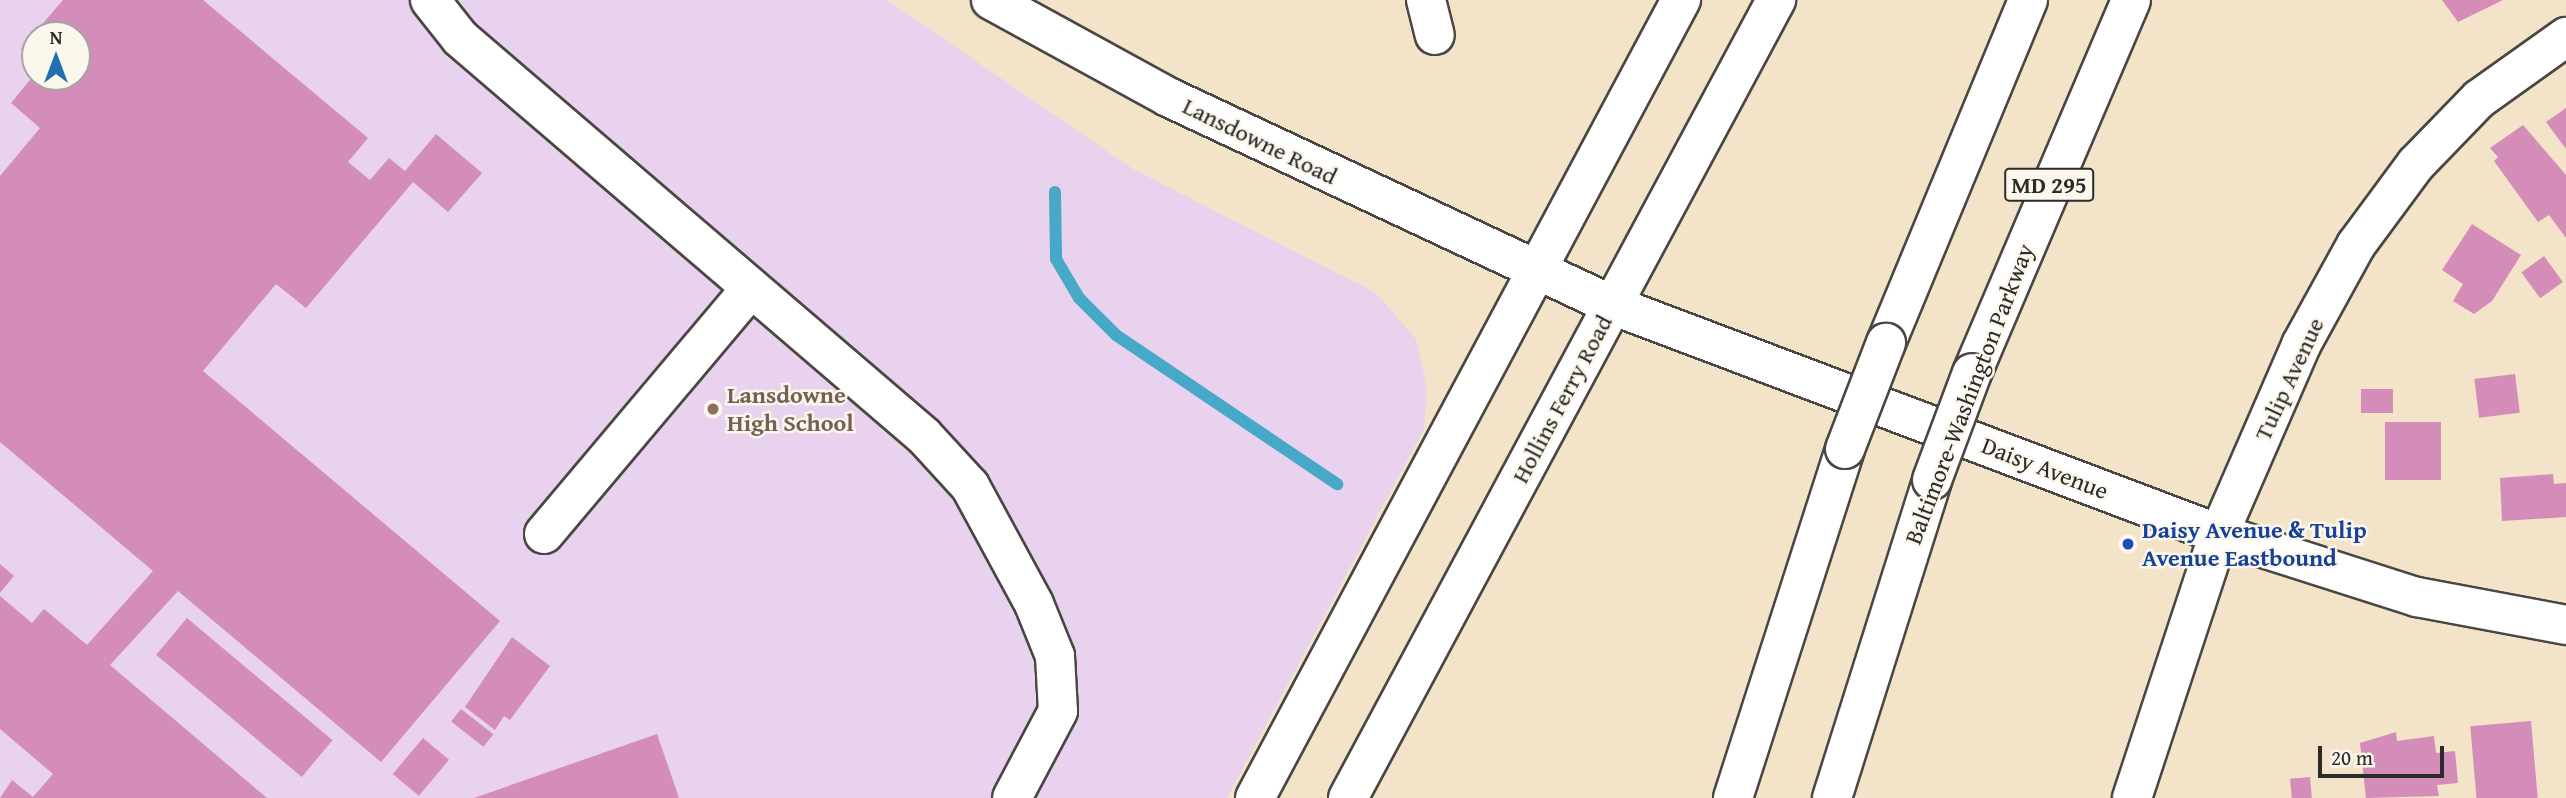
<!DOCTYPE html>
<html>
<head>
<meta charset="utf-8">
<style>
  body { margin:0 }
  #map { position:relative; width:2566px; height:798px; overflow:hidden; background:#f3e3c8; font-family:"Gentium Book Plus",serif }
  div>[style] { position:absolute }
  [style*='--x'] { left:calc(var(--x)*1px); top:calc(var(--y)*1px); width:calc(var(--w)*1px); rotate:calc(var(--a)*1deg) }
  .built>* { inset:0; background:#e9d2ed }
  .stream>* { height:12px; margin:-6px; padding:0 6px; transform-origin:6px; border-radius:6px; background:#48a8c7 }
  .building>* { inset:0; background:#d48cb8; transform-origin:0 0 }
  .roads { filter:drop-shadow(2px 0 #494743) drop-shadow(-2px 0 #494743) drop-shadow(0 2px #494743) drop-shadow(0 -2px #494743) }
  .minor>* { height:38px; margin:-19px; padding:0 19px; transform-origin:19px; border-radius:19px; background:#fff }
  .highway>* { height:38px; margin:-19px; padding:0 19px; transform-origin:19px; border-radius:19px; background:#fff }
  .bridges { filter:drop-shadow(2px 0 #494743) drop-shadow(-2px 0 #494743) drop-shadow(0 2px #494743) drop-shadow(0 -2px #494743) }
  .highway-bridge>* { height:38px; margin:-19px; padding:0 19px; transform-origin:19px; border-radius:19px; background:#fff }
  .dots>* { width:19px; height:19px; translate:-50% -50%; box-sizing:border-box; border:4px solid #fbf7ec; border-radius:50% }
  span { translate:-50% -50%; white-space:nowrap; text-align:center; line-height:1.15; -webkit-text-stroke:5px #fbf7ec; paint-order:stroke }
  .shield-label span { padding:2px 5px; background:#fbf7ec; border:2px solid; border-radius:5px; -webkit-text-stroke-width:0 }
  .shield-label { font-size:23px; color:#2b2b2b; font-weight:700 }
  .street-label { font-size:24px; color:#2b2b2b }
  .education-label { font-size:24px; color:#785e54; font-weight:700 }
  .left { translate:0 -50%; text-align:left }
  .transit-label { font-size:24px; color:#164399; font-weight:700 }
  .north { position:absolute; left:21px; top:21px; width:70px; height:70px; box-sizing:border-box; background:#fbf7ec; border:2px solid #a8a59f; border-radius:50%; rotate:0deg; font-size:19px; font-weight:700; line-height:28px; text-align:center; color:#2b2b2b }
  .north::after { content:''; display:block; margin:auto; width:24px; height:32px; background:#1f6fb2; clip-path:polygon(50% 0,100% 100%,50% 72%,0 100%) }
  .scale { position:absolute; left:2318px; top:746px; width:126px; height:32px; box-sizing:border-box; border:4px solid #2b2b2b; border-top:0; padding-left:9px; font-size:21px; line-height:24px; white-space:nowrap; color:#2b2b2b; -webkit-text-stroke:5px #fbf7ec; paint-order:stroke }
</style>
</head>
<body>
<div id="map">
  <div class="built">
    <i style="clip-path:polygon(evenodd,0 0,887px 0,1133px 169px,1376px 293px,1416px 339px,1427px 388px,1424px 429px,1227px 798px,0 798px,0 0,35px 35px,77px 35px,77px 77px,35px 77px,35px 35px)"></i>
  </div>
  <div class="stream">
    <i style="--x:1055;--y:192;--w:67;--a:89.1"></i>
    <i style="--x:1056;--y:259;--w:45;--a:59.5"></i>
    <i style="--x:1079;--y:298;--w:52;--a:45"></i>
    <i style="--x:1116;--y:335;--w:267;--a:34"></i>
  </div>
  <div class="building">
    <i style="clip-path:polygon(63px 0,203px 0,368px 138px,348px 162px,370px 180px,389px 158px,405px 171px,436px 134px,482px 173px,448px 212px,413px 182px,306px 308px,276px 284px,203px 371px,500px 621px,381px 762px,178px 591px,110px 665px,267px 798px,0 798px,12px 780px,33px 797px,53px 774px,0 729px,0 596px,32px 623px,44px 609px,87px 645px,153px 571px,0 442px,0 176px,40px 128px,11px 103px,35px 74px,77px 77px,77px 35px,35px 35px,35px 61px,21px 49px)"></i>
    <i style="clip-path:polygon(2442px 0,2503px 0,2458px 22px)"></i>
    <i style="clip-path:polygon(2566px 108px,2566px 149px,2546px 122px)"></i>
    <i style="clip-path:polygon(2523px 125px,2566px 175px,2566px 238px,2549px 215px,2538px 222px,2494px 161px,2498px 157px,2490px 148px)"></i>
    <i style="clip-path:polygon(2472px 224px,2521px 255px,2492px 301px,2474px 314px,2453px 301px,2463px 284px,2442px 270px)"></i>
    <i style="left:2544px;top:256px;width:32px;height:28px;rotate:54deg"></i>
    <i style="left:2515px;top:374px;width:39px;height:41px;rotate:83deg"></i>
    <i style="left:2393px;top:389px;width:24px;height:32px;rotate:90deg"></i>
    <i style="left:2385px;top:422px;width:56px;height:58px"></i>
    <i style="clip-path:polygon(2553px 474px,2554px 484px,2566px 483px,2566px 517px,2502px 521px,2500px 478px)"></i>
    <i style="clip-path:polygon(0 564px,14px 576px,0 593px)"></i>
    <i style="left:187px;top:618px;width:190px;height:48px;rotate:40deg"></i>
    <i style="clip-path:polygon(512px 637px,550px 666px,510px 720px,504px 716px,495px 730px,465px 707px)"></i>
    <i style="left:461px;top:709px;width:41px;height:16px;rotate:38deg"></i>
    <i style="left:2531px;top:721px;width:77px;height:61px;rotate:85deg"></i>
    <i style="clip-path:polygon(2396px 732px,2397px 741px,2434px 736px,2436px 753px,2455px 751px,2458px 783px,2437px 785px,2439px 796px,2366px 798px,2360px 743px)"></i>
    <i style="clip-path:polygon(657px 734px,679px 798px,474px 798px)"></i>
    <i style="left:423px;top:738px;width:34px;height:47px;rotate:40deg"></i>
    <i style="left:2310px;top:777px;width:21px;height:20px;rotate:85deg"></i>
  </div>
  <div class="roads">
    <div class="minor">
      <i style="--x:430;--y:0;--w:48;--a:51.7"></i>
      <i style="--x:460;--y:38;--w:611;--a:40.62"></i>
      <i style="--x:924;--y:436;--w:68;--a:47.4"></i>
      <i style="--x:970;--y:486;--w:134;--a:61.5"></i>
      <i style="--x:1034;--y:604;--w:56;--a:68"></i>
      <i style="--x:1055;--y:656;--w:55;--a:86.9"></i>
      <i style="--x:1058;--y:711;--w:98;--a:117.9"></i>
      <i style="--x:991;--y:0;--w:202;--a:28.7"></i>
      <i style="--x:1168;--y:97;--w:490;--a:25.1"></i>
      <i style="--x:1612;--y:305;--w:649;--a:20.67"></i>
      <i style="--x:2219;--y:534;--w:208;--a:17.7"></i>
      <i style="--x:2417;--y:597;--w:152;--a:10.6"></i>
      <i style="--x:1426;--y:0;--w:36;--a:76"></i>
      <i style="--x:544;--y:534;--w:320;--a:-49.9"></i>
      <i style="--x:1255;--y:798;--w:905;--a:-61.91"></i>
      <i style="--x:1348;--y:798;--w:906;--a:-61.79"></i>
      <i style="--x:2132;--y:798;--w:278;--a:-71.8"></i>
      <i style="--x:2219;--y:534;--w:206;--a:-66.5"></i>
      <i style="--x:2301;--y:345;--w:114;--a:-61.2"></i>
      <i style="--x:2356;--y:245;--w:101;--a:-53.5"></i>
      <i style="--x:2416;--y:164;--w:91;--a:-45.9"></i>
      <i style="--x:2479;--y:99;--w:107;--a:-35.5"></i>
    </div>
    <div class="highway">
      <i style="--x:1886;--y:343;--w:371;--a:-67.5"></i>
      <i style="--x:1972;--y:373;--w:405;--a:-66.9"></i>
      <i style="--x:1733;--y:798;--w:367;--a:-72.2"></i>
      <i style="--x:1832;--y:798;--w:333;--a:-72.5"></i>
    </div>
  </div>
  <div class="bridges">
    <div class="highway-bridge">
      <i style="--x:1845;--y:449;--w:114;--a:-68.9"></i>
      <i style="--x:1932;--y:480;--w:114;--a:-69.5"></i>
    </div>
  </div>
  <div class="dots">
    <i style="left:713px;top:409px;background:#8d6e63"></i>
    <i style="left:2128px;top:544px;background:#1a4fb4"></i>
  </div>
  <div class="shield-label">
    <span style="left:2049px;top:185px">MD 295</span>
  </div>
  <div class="street-label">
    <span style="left:1260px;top:141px;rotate:26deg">Lansdowne Road</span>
    <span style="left:2289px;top:379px;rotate:-65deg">Tulip Avenue</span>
    <span style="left:1969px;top:394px;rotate:-69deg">Baltimore-Washington Parkway</span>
    <span style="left:1562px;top:399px;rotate:-62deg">Hollins Ferry Road</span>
    <span style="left:2045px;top:468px;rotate:21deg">Daisy Avenue</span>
  </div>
  <div class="education-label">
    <span class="left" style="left:727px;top:409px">Lansdowne<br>High School</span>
  </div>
  <div class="transit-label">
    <span class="left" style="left:2142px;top:544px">Daisy Avenue &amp; Tulip<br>Avenue Eastbound</span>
  </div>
  <div class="north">N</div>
  <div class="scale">20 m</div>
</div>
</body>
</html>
